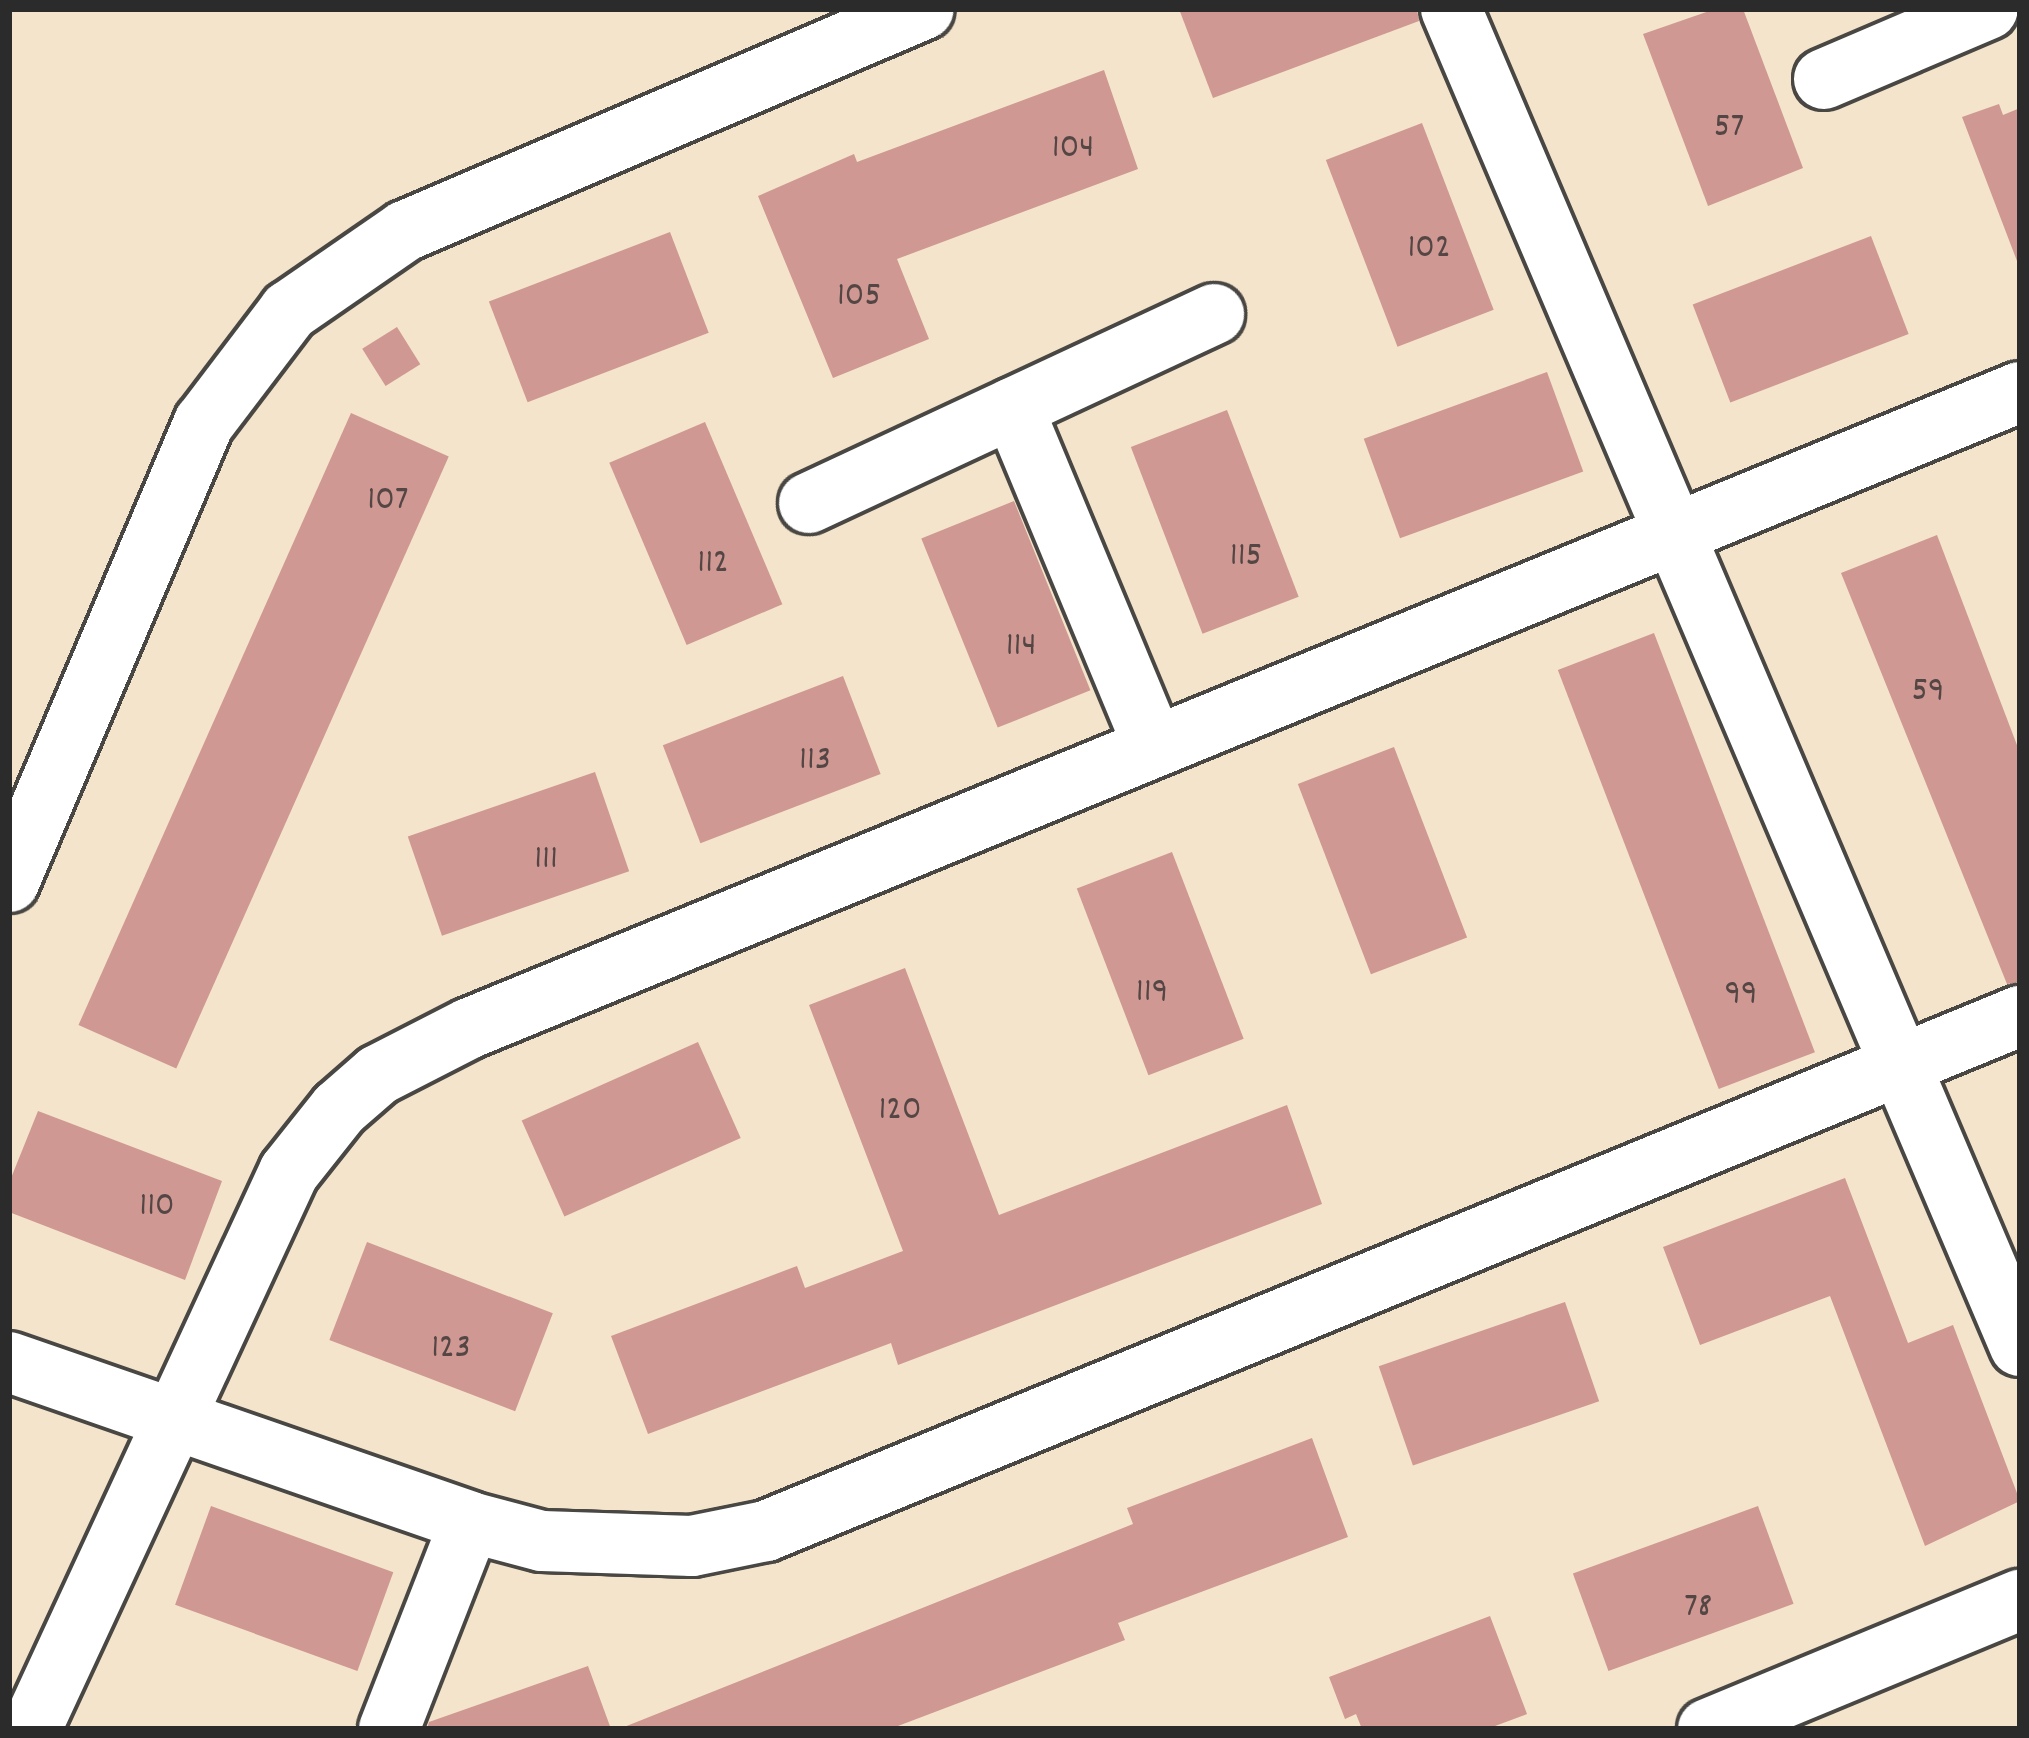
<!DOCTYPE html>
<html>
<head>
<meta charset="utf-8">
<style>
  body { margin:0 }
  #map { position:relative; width:2029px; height:1738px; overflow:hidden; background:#f4e4cb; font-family:Dekko,sans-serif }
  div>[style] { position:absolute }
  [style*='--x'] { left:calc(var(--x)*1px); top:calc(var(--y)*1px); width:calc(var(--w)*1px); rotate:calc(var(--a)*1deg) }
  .building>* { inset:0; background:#cf9892; transform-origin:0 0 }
  .roads { filter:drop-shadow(3px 0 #494743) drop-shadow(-3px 0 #494743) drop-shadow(0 3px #494743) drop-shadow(0 -3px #494743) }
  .minor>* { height:60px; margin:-30px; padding:0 30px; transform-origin:30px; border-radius:30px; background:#fff }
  span { translate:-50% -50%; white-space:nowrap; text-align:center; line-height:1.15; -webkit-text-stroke:9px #fbf7ec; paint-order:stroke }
  .number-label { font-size:36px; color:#544645 }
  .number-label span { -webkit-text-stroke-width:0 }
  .frame { position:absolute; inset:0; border:12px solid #2b2b2b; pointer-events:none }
</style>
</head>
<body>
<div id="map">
  <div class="building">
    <i style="clip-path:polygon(1179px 9px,1417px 9px,1419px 21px,1213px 98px)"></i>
    <i style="clip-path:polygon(1715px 9px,1743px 9px,1803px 168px,1708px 206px,1643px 34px)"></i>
    <i style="clip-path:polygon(1104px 70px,1138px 169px,897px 259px,929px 339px,833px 378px,758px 196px,854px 154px,857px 162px)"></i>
    <i style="clip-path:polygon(1999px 104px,2003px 115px,2020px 108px,2017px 261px,1962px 117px)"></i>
    <i style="left:1422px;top:123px;width:200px;height:103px;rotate:69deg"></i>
    <i style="left:670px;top:232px;width:108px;height:194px;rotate:69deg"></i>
    <i style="left:1871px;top:236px;width:105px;height:191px;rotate:69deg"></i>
    <i style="left:397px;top:327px;width:44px;height:41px;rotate:58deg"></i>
    <i style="left:1547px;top:372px;width:106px;height:195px;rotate:70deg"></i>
    <i style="left:1227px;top:410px;width:200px;height:103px;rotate:69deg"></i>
    <i style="left:351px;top:413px;width:107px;height:670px;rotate:24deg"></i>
    <i style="left:705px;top:422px;width:198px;height:104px;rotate:67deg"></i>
    <i style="left:1014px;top:501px;width:204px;height:100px;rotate:68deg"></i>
    <i style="clip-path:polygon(1937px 535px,2020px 753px,2020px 982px,2007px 984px,1841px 573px)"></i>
    <i style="left:1654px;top:633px;width:449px;height:103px;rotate:69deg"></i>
    <i style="left:843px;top:676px;width:105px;height:193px;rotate:69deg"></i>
    <i style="left:1394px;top:747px;width:204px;height:103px;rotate:69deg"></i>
    <i style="left:595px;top:772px;width:105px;height:198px;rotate:71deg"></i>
    <i style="left:1172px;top:852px;width:200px;height:102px;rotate:69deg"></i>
    <i style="clip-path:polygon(905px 968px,999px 1215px,1287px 1105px,1322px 1204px,898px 1365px,891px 1343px,648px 1434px,611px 1336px,797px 1266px,805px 1288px,903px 1251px,809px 1005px)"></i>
    <i style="left:698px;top:1042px;width:105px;height:193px;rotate:66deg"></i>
    <i style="clip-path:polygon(38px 1111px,222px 1181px,185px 1280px,9px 1212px,9px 1183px)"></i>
    <i style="clip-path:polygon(1845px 1178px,1908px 1343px,1953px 1325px,2020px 1501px,1925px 1546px,1830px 1296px,1700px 1345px,1663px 1247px)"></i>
    <i style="left:367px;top:1242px;width:199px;height:105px;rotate:21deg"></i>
    <i style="left:1565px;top:1302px;width:105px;height:197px;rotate:71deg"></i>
    <i style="clip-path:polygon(1312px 1438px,1348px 1537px,1118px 1623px,1125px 1640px,890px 1729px,619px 1729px,1133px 1524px,1127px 1508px)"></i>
    <i style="left:211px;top:1506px;width:194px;height:105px;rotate:20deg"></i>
    <i style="left:1758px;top:1506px;width:104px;height:197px;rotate:70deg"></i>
    <i style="clip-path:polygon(1490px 1616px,1527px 1714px,1487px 1729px,1362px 1729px,1356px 1714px,1345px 1719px,1329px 1677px)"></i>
    <i style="clip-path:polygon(588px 1666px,611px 1729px,427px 1729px,429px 1722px)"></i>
  </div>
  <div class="roads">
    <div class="minor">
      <i style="--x:1451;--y:9;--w:1453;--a:66.95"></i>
      <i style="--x:1824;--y:79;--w:178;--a:-23.1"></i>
      <i style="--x:1013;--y:408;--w:365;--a:67.4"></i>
      <i style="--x:809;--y:503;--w:447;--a:-25"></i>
      <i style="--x:9;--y:882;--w:499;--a:-67"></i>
      <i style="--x:204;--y:423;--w:141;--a:-52.8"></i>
      <i style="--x:289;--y:311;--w:141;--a:-34.6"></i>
      <i style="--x:405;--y:231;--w:564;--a:-23.16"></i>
      <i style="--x:9;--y:1362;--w:488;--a:19.1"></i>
      <i style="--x:470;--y:1522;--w:74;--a:14.8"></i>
      <i style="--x:542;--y:1541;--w:150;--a:1.9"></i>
      <i style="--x:692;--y:1546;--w:76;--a:-11.5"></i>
      <i style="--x:766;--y:1531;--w:1356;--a:-22.33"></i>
      <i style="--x:31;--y:1729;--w:614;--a:-65.15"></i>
      <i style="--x:289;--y:1172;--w:80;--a:-51.6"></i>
      <i style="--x:339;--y:1109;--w:52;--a:-41.1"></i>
      <i style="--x:378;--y:1075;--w:103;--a:-27.1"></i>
      <i style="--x:470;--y:1028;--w:1675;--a:-22.31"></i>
      <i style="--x:389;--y:1729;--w:222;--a:-68.6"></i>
      <i style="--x:1708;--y:1729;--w:338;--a:-22.5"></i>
    </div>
  </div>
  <div class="number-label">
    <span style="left:1729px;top:129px">57</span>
    <span style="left:1073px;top:150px">104</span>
    <span style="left:1429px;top:250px">102</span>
    <span style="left:859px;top:298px">105</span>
    <span style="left:388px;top:502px">107</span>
    <span style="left:1246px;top:558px">115</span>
    <span style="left:713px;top:565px">112</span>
    <span style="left:1021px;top:648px">114</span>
    <span style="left:1928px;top:693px">59</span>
    <span style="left:815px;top:762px">113</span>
    <span style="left:546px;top:861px">111</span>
    <span style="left:1152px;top:994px">119</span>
    <span style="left:1741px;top:996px">99</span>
    <span style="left:900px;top:1112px">120</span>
    <span style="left:157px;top:1208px">110</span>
    <span style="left:451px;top:1350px">123</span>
    <span style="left:1698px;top:1609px">78</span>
  </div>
  <div class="frame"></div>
</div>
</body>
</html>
